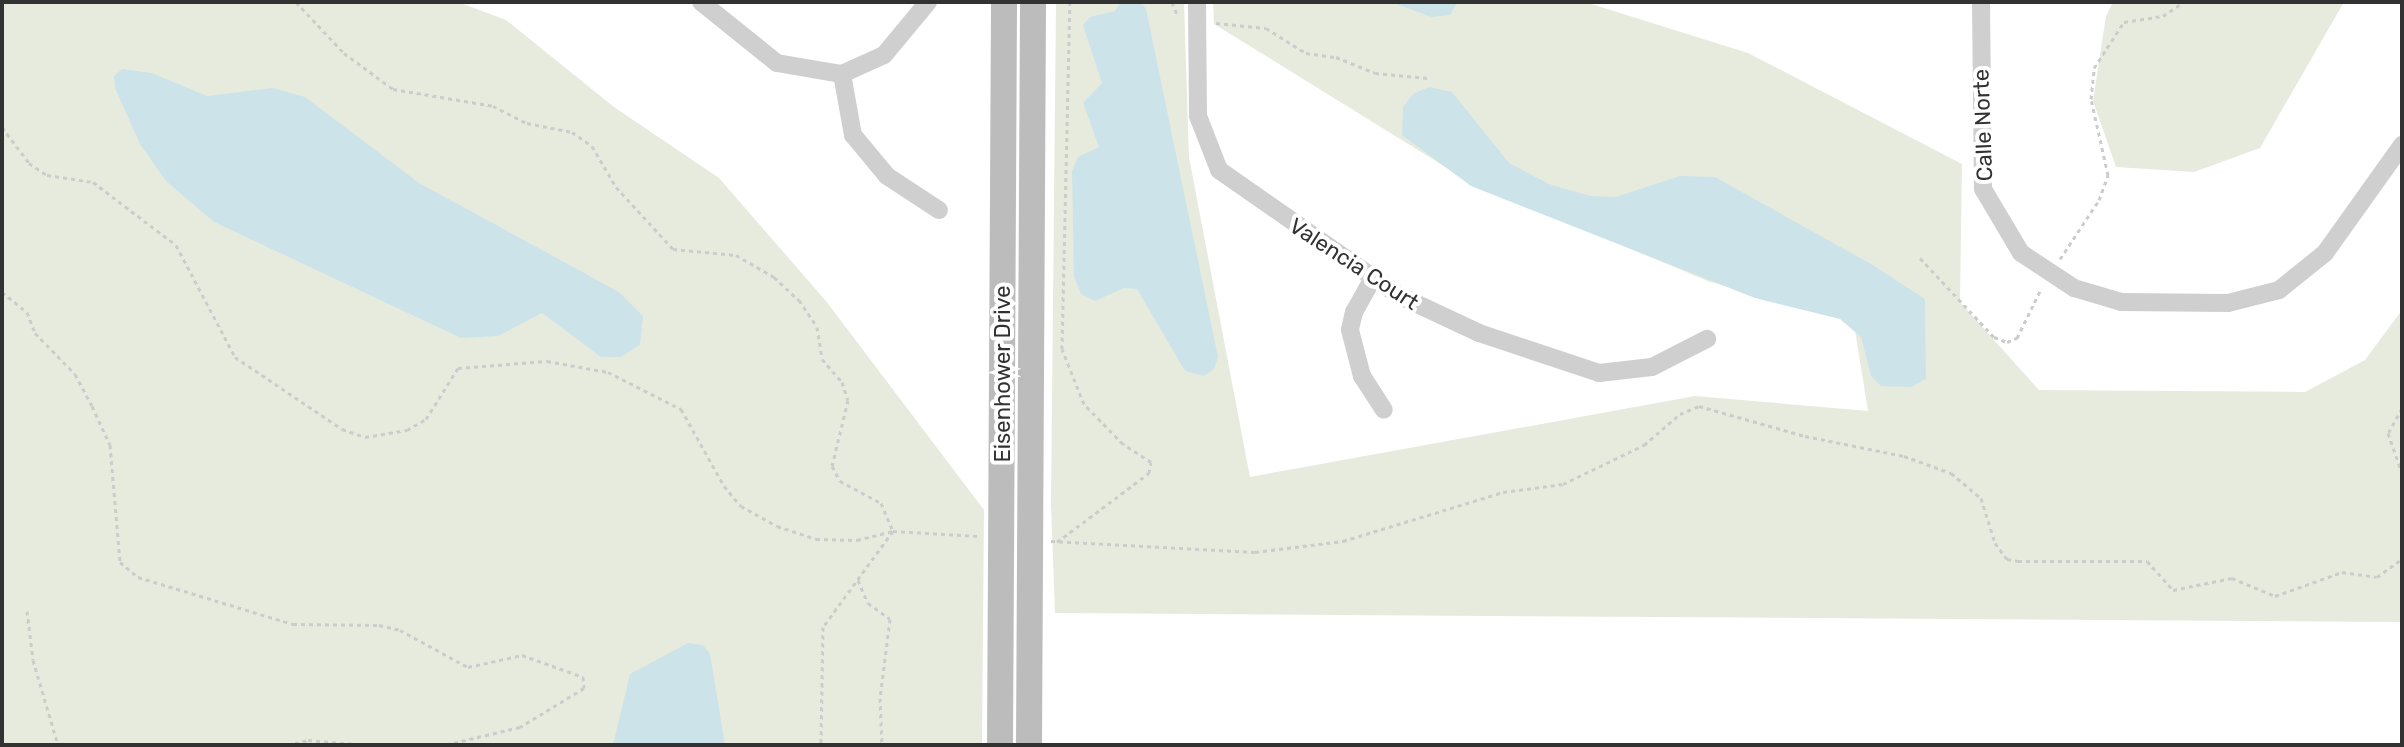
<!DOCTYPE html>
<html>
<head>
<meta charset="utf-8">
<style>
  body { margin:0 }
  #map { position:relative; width:2404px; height:747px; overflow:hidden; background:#fff; font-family:Rubik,sans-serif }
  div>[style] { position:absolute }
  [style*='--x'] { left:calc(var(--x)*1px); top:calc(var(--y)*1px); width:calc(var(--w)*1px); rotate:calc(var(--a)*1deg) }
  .green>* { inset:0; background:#e7ebde }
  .water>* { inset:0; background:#cce3ea }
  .path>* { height:3px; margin-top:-1.5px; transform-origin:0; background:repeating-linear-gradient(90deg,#ccc 0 4px,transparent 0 8px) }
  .minor>* { height:18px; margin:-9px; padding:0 9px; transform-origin:9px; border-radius:9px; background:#cfcfcf }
  .secondary>* { height:26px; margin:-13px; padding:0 13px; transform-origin:13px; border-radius:13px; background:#bcbcbc }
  span { translate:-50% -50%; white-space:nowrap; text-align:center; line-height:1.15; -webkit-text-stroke:8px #fff; paint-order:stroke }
  .street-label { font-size:22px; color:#323232 }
  .frame { position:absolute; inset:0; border:4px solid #323232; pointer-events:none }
</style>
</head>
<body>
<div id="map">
  <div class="green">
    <i style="clip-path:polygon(2px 2px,458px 2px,506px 20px,614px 107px,719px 178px,826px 301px,984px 510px,982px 745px,2px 745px)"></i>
    <i style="clip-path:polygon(1056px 2px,1184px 2px,1189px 157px,1250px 477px,1695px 396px,1868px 411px,1853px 318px,1710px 282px,1468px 181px,1214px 24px,1213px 2px,1585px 2px,1748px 53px,1962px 164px,1960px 302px,2039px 390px,2305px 392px,2365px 360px,2402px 310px,2402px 622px,1055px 613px,1051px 504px)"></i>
    <i style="clip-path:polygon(2113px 2px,2344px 2px,2260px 148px,2194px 172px,2116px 167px,2093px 101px,2106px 16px)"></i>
  </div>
  <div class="water">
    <i style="clip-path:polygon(1121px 2px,1141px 2px,1146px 9px,1218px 357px,1214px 369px,1204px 376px,1185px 371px,1137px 289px,1124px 288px,1095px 301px,1081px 294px,1074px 277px,1072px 171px,1078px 157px,1099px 147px,1083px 103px,1102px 83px,1083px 25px,1090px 17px,1115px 11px)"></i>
    <i style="clip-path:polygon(1391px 2px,1458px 2px,1450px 15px,1432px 17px)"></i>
    <i style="clip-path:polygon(122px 69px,152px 73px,207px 96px,273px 88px,305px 97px,419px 183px,619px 292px,643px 316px,640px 345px,621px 357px,601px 357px,542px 313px,498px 336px,461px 338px,214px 222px,166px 181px,140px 144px,115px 88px,114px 76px)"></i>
    <i style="clip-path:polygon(1429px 87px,1452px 92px,1509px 163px,1549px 184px,1590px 196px,1616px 197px,1680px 176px,1715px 177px,1871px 264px,1925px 299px,1926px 379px,1911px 387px,1881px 386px,1871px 376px,1861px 337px,1840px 319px,1755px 298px,1471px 186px,1402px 135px,1403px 107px,1413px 94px)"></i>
    <i style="clip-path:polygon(688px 643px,703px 645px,710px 654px,725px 745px,613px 745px,630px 674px)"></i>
  </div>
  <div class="path">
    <i style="--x:296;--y:2;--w:70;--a:46.7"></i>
    <i style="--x:344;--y:53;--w:61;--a:36.3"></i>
    <i style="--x:393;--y:89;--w:101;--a:9.6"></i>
    <i style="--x:493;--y:106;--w:38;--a:27"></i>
    <i style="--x:527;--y:123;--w:46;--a:11.3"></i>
    <i style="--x:572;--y:132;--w:24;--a:35"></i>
    <i style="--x:592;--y:146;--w:48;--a:59.7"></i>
    <i style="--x:616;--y:187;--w:84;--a:47.4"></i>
    <i style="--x:673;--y:249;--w:63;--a:5.4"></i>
    <i style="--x:736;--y:255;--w:44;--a:30.1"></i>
    <i style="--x:774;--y:277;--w:34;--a:43"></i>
    <i style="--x:799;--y:300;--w:32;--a:56"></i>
    <i style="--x:817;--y:327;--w:32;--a:81"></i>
    <i style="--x:822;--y:359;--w:30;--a:49"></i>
    <i style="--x:842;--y:382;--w:19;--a:72"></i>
    <i style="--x:848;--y:400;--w:68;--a:103.6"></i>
    <i style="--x:832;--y:466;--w:17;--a:62"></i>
    <i style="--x:840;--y:481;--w:47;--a:28.2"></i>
    <i style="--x:881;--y:503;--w:30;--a:67"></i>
    <i style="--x:893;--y:531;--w:119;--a:126.1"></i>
    <i style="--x:823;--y:627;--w:118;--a:91"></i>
    <i style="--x:1172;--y:2;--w:16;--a:68"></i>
    <i style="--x:1216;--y:23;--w:50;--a:5.7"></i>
    <i style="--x:1266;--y:28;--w:47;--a:32"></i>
    <i style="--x:1306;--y:53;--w:30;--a:8"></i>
    <i style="--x:1336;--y:57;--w:42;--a:22.3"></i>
    <i style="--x:1375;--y:73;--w:53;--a:5.4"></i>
    <i style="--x:2;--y:127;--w:45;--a:53.1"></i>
    <i style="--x:29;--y:163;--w:22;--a:34"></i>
    <i style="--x:47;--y:175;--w:47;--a:8.7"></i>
    <i style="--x:93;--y:182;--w:104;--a:37.2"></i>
    <i style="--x:176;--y:245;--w:127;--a:62.2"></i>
    <i style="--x:235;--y:357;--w:129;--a:33.9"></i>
    <i style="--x:342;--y:429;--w:24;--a:19"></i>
    <i style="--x:365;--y:437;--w:43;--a:-9.5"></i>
    <i style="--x:407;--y:430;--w:22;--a:-30"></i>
    <i style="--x:426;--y:419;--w:60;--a:-57.9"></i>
    <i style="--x:458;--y:368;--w:89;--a:-4.5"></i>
    <i style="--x:547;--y:361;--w:62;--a:10.2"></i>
    <i style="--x:608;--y:372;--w:82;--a:26.9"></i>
    <i style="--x:681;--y:409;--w:88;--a:60.8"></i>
    <i style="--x:724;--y:486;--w:26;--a:50"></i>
    <i style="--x:741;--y:506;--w:41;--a:29.1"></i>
    <i style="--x:777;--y:526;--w:41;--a:18.4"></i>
    <i style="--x:816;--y:539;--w:41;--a:1.4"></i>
    <i style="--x:857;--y:540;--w:37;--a:-14"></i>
    <i style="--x:893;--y:531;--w:86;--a:3.3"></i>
    <i style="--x:1920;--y:258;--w:108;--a:46.9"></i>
    <i style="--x:1994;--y:337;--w:14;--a:21"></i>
    <i style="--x:2007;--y:342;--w:11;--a:-22"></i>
    <i style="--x:2017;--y:338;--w:55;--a:-63.9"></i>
    <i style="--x:2060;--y:259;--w:71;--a:-56.5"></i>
    <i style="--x:2099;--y:200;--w:27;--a:-70"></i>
    <i style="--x:2108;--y:175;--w:78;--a:-102.6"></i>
    <i style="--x:2091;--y:99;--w:31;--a:-84"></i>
    <i style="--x:2094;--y:68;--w:55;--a:-56.9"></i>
    <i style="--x:2124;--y:22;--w:39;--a:-9"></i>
    <i style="--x:2163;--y:16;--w:25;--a:-34"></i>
    <i style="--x:2;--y:292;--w:32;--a:39"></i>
    <i style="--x:27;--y:312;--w:22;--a:69"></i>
    <i style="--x:35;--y:333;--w:57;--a:45.7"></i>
    <i style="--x:75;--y:374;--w:36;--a:62"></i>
    <i style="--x:92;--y:406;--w:43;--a:65.2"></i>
    <i style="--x:110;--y:445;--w:117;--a:85.1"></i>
    <i style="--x:120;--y:562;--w:23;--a:40"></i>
    <i style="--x:138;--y:577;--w:162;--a:16.9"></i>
    <i style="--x:293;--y:624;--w:86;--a:0.7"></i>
    <i style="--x:379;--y:625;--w:22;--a:13"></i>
    <i style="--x:400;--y:630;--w:77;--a:28.6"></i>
    <i style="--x:468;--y:667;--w:55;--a:-12.5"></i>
    <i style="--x:522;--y:655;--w:65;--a:19.8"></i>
    <i style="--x:583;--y:677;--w:11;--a:85"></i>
    <i style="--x:584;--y:688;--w:75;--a:148.6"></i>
    <i style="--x:520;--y:727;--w:78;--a:166.7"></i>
    <i style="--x:2402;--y:408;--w:29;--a:119"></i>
    <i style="--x:2388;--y:433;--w:42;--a:70.7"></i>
    <i style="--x:1051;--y:541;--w:204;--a:3.1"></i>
    <i style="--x:1255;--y:552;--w:89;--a:-7.1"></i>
    <i style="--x:1343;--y:541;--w:167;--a:-17"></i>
    <i style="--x:1503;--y:492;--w:61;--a:-7.6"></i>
    <i style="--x:1563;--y:484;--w:90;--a:-25.7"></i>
    <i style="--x:1644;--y:445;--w:48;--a:-40.7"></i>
    <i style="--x:1680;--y:414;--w:21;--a:-23"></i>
    <i style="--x:1699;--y:406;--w:110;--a:15.8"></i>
    <i style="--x:1805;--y:436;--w:101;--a:11.4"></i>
    <i style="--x:1904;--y:456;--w:50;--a:19.9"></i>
    <i style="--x:1951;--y:473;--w:39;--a:40"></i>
    <i style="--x:1981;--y:498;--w:47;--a:72.7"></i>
    <i style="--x:1995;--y:543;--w:20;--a:53"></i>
    <i style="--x:2007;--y:559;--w:11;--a:10"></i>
    <i style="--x:2018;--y:561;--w:129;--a:0"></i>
    <i style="--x:2147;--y:561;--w:39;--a:48"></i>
    <i style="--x:2173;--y:590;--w:60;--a:-11.5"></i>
    <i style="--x:2232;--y:578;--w:47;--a:22.7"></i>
    <i style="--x:2275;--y:596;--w:71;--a:-19.7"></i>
    <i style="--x:2342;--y:572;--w:35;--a:8"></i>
    <i style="--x:2377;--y:577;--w:31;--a:-36"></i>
    <i style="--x:1057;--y:542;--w:115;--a:-36.9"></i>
    <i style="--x:1149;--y:473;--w:11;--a:-80"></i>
    <i style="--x:1151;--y:462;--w:33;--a:-147"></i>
    <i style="--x:1123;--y:444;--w:56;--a:-134.3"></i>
    <i style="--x:1084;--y:404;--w:59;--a:-111.8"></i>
    <i style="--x:1062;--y:349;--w:347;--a:-88.7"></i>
    <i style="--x:858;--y:580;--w:25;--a:67"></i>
    <i style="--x:868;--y:603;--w:27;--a:36"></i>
    <i style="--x:890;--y:619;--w:80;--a:97.2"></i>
    <i style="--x:880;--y:698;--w:47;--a:87.6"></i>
    <i style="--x:27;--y:611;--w:49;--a:83"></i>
    <i style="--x:33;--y:660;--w:89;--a:73.6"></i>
    <i style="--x:287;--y:745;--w:22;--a:-13"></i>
    <i style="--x:308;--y:740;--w:59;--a:4.8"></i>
  </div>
  <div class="minor">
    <i style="--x:701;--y:2;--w:97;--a:38.8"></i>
    <i style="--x:777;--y:63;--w:66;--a:9.6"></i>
    <i style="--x:1197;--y:2;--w:114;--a:89.5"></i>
    <i style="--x:1198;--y:116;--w:58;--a:68.7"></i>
    <i style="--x:1219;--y:170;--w:218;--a:34.9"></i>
    <i style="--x:1398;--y:295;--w:89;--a:25.1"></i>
    <i style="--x:1479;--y:333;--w:126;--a:18.4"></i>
    <i style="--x:1599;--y:373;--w:53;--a:-6.5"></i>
    <i style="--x:1652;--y:367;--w:62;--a:-27"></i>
    <i style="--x:1981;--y:2;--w:187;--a:89.4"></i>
    <i style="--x:1983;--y:189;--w:74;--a:59.3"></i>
    <i style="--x:2021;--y:253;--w:64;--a:33.4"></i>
    <i style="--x:2074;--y:288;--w:49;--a:16.6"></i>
    <i style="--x:2121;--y:302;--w:107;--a:0.5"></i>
    <i style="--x:2228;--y:303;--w:53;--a:-14.3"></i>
    <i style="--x:2279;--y:290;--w:59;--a:-38.8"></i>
    <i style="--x:2325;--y:253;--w:133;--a:-54.5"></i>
    <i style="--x:842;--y:74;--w:62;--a:79.8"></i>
    <i style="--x:853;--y:135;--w:53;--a:50.3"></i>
    <i style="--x:887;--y:176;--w:62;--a:33.2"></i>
    <i style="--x:842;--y:74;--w:46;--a:-24.3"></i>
    <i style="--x:884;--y:55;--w:69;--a:-50.3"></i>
    <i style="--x:1373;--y:278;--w:39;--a:119"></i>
    <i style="--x:1354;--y:312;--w:18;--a:103"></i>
    <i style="--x:1350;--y:330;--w:48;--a:75.4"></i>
    <i style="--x:1362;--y:376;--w:40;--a:57.1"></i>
  </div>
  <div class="secondary">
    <i style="--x:1000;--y:745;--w:743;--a:-89.69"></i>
    <i style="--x:1029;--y:745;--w:743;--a:-89.69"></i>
  </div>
  <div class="street-label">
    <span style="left:1983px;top:125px;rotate:-92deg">Calle Norte</span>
    <span style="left:1354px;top:264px;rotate:33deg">Valencia Court</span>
    <span style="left:1003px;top:374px;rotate:-90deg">Eisenhower Drive</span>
  </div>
  <div class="frame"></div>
</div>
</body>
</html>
